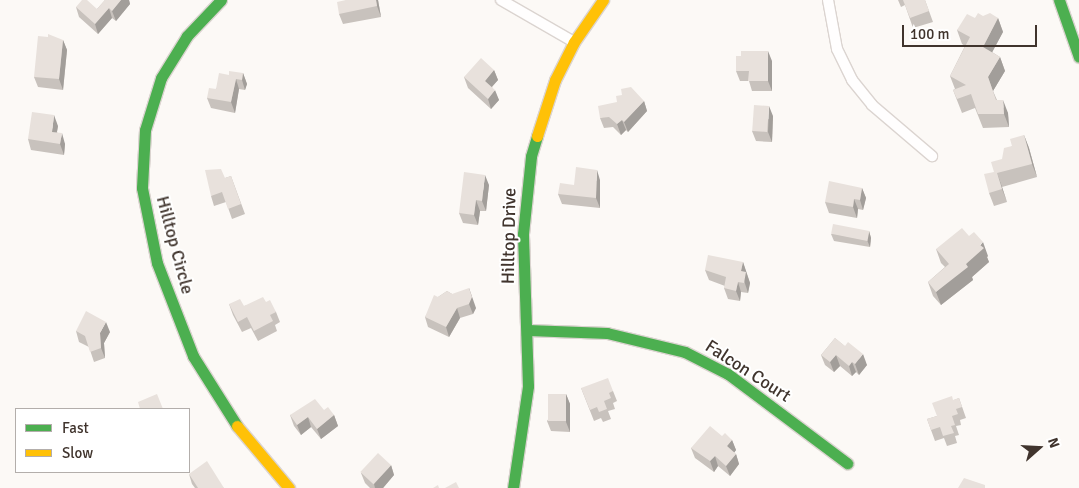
<!DOCTYPE html>
<html>
<head>
<meta charset="utf-8">
<style>
  body { margin:0 }
  #map { position:relative; width:1079px; height:488px; overflow:hidden; background:#fcf9f6; font-family:Signika,sans-serif }
  div>[style] { position:absolute }
  [style*='--x'] { left:calc(var(--x)*1px); top:calc(var(--y)*1px); width:calc(var(--w)*1px); rotate:calc(var(--a)*1deg) }
  .roads { filter:drop-shadow(1px 0 #dbd4d0) drop-shadow(-1px 0 #dbd4d0) drop-shadow(0 1px #dbd4d0) drop-shadow(0 -1px #dbd4d0) }
  .street>* { height:10px; margin:-5px; padding:0 5px; transform-origin:5px; border-radius:5px; background:#fffefe }
  .fast>* { height:11px; margin:-5.5px; padding:0 5.5px; transform-origin:5.5px; border-radius:5.5px; background:#4caf50 }
  .slow>* { height:11px; margin:-5.5px; padding:0 5.5px; transform-origin:5.5px; border-radius:5.5px; background:#ffc107 }
  .wall>* { inset:0; background:#c8c2bd }
  .shaded-wall>* { inset:0; background:#a29e9a }
  .building>* { inset:0; background:#e8e1dc; transform-origin:0 0 }
  span { translate:-50% -50%; white-space:nowrap; text-align:center; line-height:1.15; -webkit-text-stroke:4px #fff; paint-order:stroke }
  .street-label { font-size:18px; color:#40342d }
  .legend { position:absolute; left:15px; top:408px; width:175px; height:65px; box-sizing:border-box; background:#fff; border:1px solid #b3aeab; margin:0; padding:6px 9px; list-style:none; font-size:15px; color:#40342d }
  .legend li { display:flex; align-items:center; gap:10px; height:25px }
  .legend b { width:25px; border:1px solid #b3aeab }
  .north { position:absolute; left:1014px; top:423px; width:50px; height:50px; -webkit-text-stroke:4px #fff; paint-order:stroke; rotate:71deg; font-size:14px; font-weight:700; line-height:20px; text-align:center; color:#40342d }
  .north::after { content:''; display:block; margin:auto; width:18px; height:22px; background:#40342d; clip-path:polygon(50% 0,100% 100%,50% 72%,0 100%) }
  .scale { position:absolute; left:902px; top:25px; width:135px; height:22px; box-sizing:border-box; border:2px solid #40342d; border-top:0; padding-left:6px; font-size:15px; line-height:18px; white-space:nowrap; color:#40342d; -webkit-text-stroke:4px #fff; paint-order:stroke }
</style>
</head>
<body>
<div id="map">
  <div class="roads">
    <div class="street">
      <i style="--x:501;--y:0;--w:84;--a:29.9"></i>
      <i style="--x:828;--y:0;--w:50;--a:79.6"></i>
      <i style="--x:837;--y:49;--w:34;--a:64"></i>
      <i style="--x:852;--y:80;--w:32;--a:51"></i>
      <i style="--x:872;--y:105;--w:79;--a:40.4"></i>
    </div>
    <div class="fast">
      <i style="--x:221;--y:0;--w:50;--a:133.4"></i>
      <i style="--x:187;--y:36;--w:49;--a:121.8"></i>
      <i style="--x:161;--y:78;--w:54;--a:107.1"></i>
      <i style="--x:145;--y:130;--w:58;--a:93"></i>
      <i style="--x:142;--y:188;--w:76;--a:78.7"></i>
      <i style="--x:157;--y:263;--w:100;--a:68.8"></i>
      <i style="--x:193;--y:356;--w:83;--a:57.8"></i>
      <i style="--x:1059;--y:0;--w:60;--a:70.7"></i>
      <i style="--x:528;--y:330;--w:79;--a:2.2"></i>
      <i style="--x:607;--y:333;--w:80;--a:13.7"></i>
      <i style="--x:685;--y:352;--w:48;--a:27.1"></i>
      <i style="--x:728;--y:374;--w:149;--a:36.8"></i>
      <i style="--x:513;--y:488;--w:103;--a:-81.6"></i>
      <i style="--x:528;--y:386;--w:152;--a:-91.9"></i>
      <i style="--x:523;--y:234;--w:78;--a:-84.1"></i>
      <i style="--x:531;--y:156;--w:21;--a:-73"></i>
    </div>
    <div class="slow">
      <i style="--x:537;--y:136;--w:59;--a:-72.2"></i>
      <i style="--x:555;--y:80;--w:42;--a:-63.4"></i>
      <i style="--x:574;--y:42;--w:51;--a:-55.4"></i>
      <i style="--x:237;--y:426;--w:81;--a:50"></i>
    </div>
  </div>
  <div class="wall">
    <i style="clip-path:polygon(105px 0,129px 0,130px 4px,116px 21px,112px 18px,98px 34px,79px 17px,76px 7px,97px 9px)"></i>
    <i style="clip-path:polygon(346px 0,378px 0,381px 17px,343px 24px,339px 14px)"></i>
    <i style="clip-path:polygon(898px 0,925px 0,933px 22px,913px 28px,905px 5px,901px 7px)"></i>
    <i style="clip-path:polygon(983px 16px,998px 18px,1003px 32px,992px 52px,1000px 57px,1005px 71px,993px 91px,997px 100px,1008px 113px,1009px 127px,983px 128px,975px 108px,962px 113px,953px 90px,955px 89px,950px 76px,965px 46px,962px 44px,957px 30px,975px 18px)"></i>
    <i style="clip-path:polygon(63px 40px,67px 50px,63px 90px,38px 87px,34px 77px)"></i>
    <i style="clip-path:polygon(772px 61px,772px 91px,752px 91px,749px 81px,740px 81px,736px 71px)"></i>
    <i style="clip-path:polygon(494px 70px,498px 80px,492px 87px,499px 100px,491px 109px,468px 88px,464px 77px)"></i>
    <i style="clip-path:polygon(243px 73px,247px 84px,245px 90px,239px 89px,235px 113px,211px 108px,207px 98px,229px 75px)"></i>
    <i style="clip-path:polygon(644px 101px,647px 111px,628px 132px,626px 130px,621px 135px,613px 127px,604px 128px,600px 118px)"></i>
    <i style="clip-path:polygon(773px 116px,772px 142px,756px 141px,752px 131px)"></i>
    <i style="clip-path:polygon(58px 126px,57px 132px,65px 144px,64px 155px,31px 150px,28px 139px)"></i>
    <i style="clip-path:polygon(1024px 135px,1029px 148px,1037px 177px,1002px 187px,1007px 202px,994px 206px,989px 193px,994px 172px,1012px 146px)"></i>
    <i style="clip-path:polygon(231px 176px,245px 214px,232px 219px,226px 202px,214px 206px,211px 196px,225px 178px)"></i>
    <i style="clip-path:polygon(600px 180px,600px 208px,562px 204px,558px 194px,574px 185px)"></i>
    <i style="clip-path:polygon(489px 185px,486px 211px,480px 211px,478px 225px,463px 223px,459px 213px)"></i>
    <i style="clip-path:polygon(862px 188px,866px 198px,863px 210px,858px 209px,857px 218px,829px 213px,825px 202px)"></i>
    <i style="clip-path:polygon(869px 231px,871px 238px,870px 247px,834px 241px,831px 234px)"></i>
    <i style="clip-path:polygon(936px 249px,988px 256px,987px 257px,989px 262px,972px 277px,973px 280px,941px 305px,933px 296px,928px 282px,945px 267px,941px 263px)"></i>
    <i style="clip-path:polygon(743px 262px,750px 283px,748px 293px,741px 292px,740px 301px,728px 299px,724px 288px,725px 286px,709px 280px,705px 270px)"></i>
    <i style="clip-path:polygon(447px 291px,476px 308px,473px 314px,460px 318px,449px 337px,428px 327px,425px 317px,438px 297px)"></i>
    <i style="clip-path:polygon(266px 302px,276px 312px,280px 322px,275px 325px,277px 331px,258px 341px,251px 328px,242px 332px,233px 315px,229px 304px,244px 306px)"></i>
    <i style="clip-path:polygon(76px 331px,110px 332px,104px 343px,105px 358px,94px 362px,89px 347px,79px 342px)"></i>
    <i style="clip-path:polygon(835px 338px,867px 365px,859px 375px,856px 372px,852px 376px,840px 366px,834px 372px,825px 365px,821px 355px)"></i>
    <i style="clip-path:polygon(581px 388px,613px 391px,617px 401px,613px 403px,615px 409px,608px 411px,611px 419px,603px 422px,601px 418px,594px 421px)"></i>
    <i style="clip-path:polygon(566px 394px,570px 404px,570px 432px,551px 431px,547px 421px)"></i>
    <i style="clip-path:polygon(959px 398px,966px 418px,960px 420px,961px 425px,956px 426px,959px 435px,955px 436px,957px 443px,947px 446px,944px 438px,935px 441px,927px 419px,937px 416px,954px 400px)"></i>
    <i style="clip-path:polygon(324px 410px,334px 415px,338px 426px,321px 439px,311px 427px,301px 435px,294px 426px,290px 415px)"></i>
    <i style="clip-path:polygon(722px 436px,732px 440px,736px 450px,734px 453px,736px 454px,739px 464px,730px 476px,718px 466px,714px 472px,695px 458px,691px 448px)"></i>
    <i style="clip-path:polygon(391px 465px,394px 475px,383px 488px,370px 488px,365px 483px,361px 473px)"></i>
    <i style="clip-path:polygon(189px 474px,224px 488px,195px 488px,192px 484px)"></i>
  </div>
  <div class="shaded-wall">
    <i style="clip-path:polygon(121px 0,129px 0,130px 4px,116px 21px,112px 11px)"></i>
    <i style="clip-path:polygon(376px 0,378px 0,381px 17px,377px 6px)"></i>
    <i style="clip-path:polygon(109px 8px,112px 18px,98px 34px,95px 24px)"></i>
    <i style="clip-path:polygon(998px 18px,1003px 32px,988px 60px,983px 47px)"></i>
    <i style="clip-path:polygon(63px 40px,67px 50px,63px 90px,59px 79px)"></i>
    <i style="clip-path:polygon(768px 51px,772px 61px,772px 91px,768px 81px)"></i>
    <i style="clip-path:polygon(1000px 57px,1005px 71px,993px 91px,1001px 114px,988px 77px)"></i>
    <i style="clip-path:polygon(494px 70px,498px 80px,488px 91px,485px 81px)"></i>
    <i style="clip-path:polygon(243px 73px,247px 84px,245px 90px,242px 80px)"></i>
    <i style="clip-path:polygon(236px 79px,239px 89px,235px 113px,231px 102px)"></i>
    <i style="clip-path:polygon(495px 90px,499px 100px,491px 109px,488px 99px)"></i>
    <i style="clip-path:polygon(1003px 100px,1008px 113px,1009px 127px,1004px 114px)"></i>
    <i style="clip-path:polygon(644px 101px,647px 111px,628px 132px,624px 122px)"></i>
    <i style="clip-path:polygon(769px 106px,773px 116px,772px 142px,768px 132px)"></i>
    <i style="clip-path:polygon(54px 115px,58px 126px,55px 142px,52px 132px)"></i>
    <i style="clip-path:polygon(622px 120px,626px 130px,621px 135px,617px 124px)"></i>
    <i style="clip-path:polygon(62px 133px,65px 144px,64px 155px,60px 144px)"></i>
    <i style="clip-path:polygon(1024px 135px,1029px 148px,1037px 177px,1032px 164px)"></i>
    <i style="clip-path:polygon(597px 170px,600px 180px,600px 208px,596px 198px)"></i>
    <i style="clip-path:polygon(997px 173px,1002px 187px,1007px 202px,1002px 189px)"></i>
    <i style="clip-path:polygon(485px 175px,489px 185px,486px 211px,482px 201px)"></i>
    <i style="clip-path:polygon(862px 188px,866px 198px,863px 210px,860px 200px)"></i>
    <i style="clip-path:polygon(854px 199px,858px 209px,857px 218px,853px 207px)"></i>
    <i style="clip-path:polygon(476px 200px,480px 211px,478px 225px,474px 215px)"></i>
    <i style="clip-path:polygon(869px 231px,871px 238px,870px 247px,867px 240px)"></i>
    <i style="clip-path:polygon(983px 242px,988px 256px,987px 257px,989px 262px,972px 277px,973px 280px,941px 305px,936px 292px,966px 264px)"></i>
    <i style="clip-path:polygon(743px 262px,750px 283px,748px 293px,741px 271px)"></i>
    <i style="clip-path:polygon(738px 282px,741px 292px,740px 301px,736px 291px)"></i>
    <i style="clip-path:polygon(469px 288px,476px 308px,473px 314px,469px 304px)"></i>
    <i style="clip-path:polygon(457px 308px,460px 318px,449px 337px,446px 327px)"></i>
    <i style="clip-path:polygon(106px 322px,110px 332px,104px 343px,105px 358px,101px 348px,100px 333px)"></i>
    <i style="clip-path:polygon(863px 354px,867px 365px,859px 375px,855px 364px)"></i>
    <i style="clip-path:polygon(836px 355px,840px 366px,834px 372px,830px 362px)"></i>
    <i style="clip-path:polygon(852px 362px,856px 372px,852px 376px,849px 366px)"></i>
    <i style="clip-path:polygon(566px 394px,570px 404px,570px 432px,566px 422px)"></i>
    <i style="clip-path:polygon(334px 415px,338px 426px,321px 439px,317px 429px)"></i>
    <i style="clip-path:polygon(308px 417px,311px 427px,301px 435px,297px 425px)"></i>
    <i style="clip-path:polygon(732px 440px,736px 450px,731px 457px,727px 446px)"></i>
    <i style="clip-path:polygon(736px 454px,739px 464px,730px 476px,726px 466px)"></i>
    <i style="clip-path:polygon(715px 456px,718px 466px,714px 472px,710px 461px)"></i>
    <i style="clip-path:polygon(391px 465px,394px 475px,383px 488px,375px 488px,374px 484px)"></i>
  </div>
  <div class="building">
    <i style="clip-path:polygon(82px 0,87px 0,97px 9px,105px 0,121px 0,112px 11px,109px 8px,95px 24px,76px 7px)"></i>
    <i style="clip-path:polygon(346px 0,376px 0,377px 6px,339px 14px,337px 2px)"></i>
    <i style="clip-path:polygon(903px 0,925px 0,929px 11px,910px 18px)"></i>
    <i style="clip-path:polygon(978px 13px,983px 16px,990px 13px,998px 18px,983px 47px,1000px 57px,988px 77px,996px 100px,1003px 100px,1004px 114px,978px 114px,971px 94px,957px 99px,953px 90px,966px 85px,950px 76px,970px 37px,957px 30px,967px 14px,975px 18px)"></i>
    <i style="clip-path:polygon(48px 34px,63px 40px,59px 79px,34px 77px,38px 36px,48px 37px)"></i>
    <i style="clip-path:polygon(741px 51px,768px 51px,768px 81px,748px 81px,749px 71px,736px 71px,736px 56px,741px 56px)"></i>
    <i style="clip-path:polygon(481px 58px,494px 70px,485px 81px,495px 90px,488px 99px,464px 77px)"></i>
    <i style="clip-path:polygon(229px 71px,243px 73px,242px 80px,236px 79px,231px 102px,207px 98px,209px 88px,216px 89px,219px 73px,229px 75px)"></i>
    <i style="clip-path:polygon(631px 87px,644px 101px,624px 122px,622px 120px,617px 124px,609px 117px,600px 118px,598px 106px,617px 102px,616px 96px,622px 95px,621px 89px)"></i>
    <i style="left:754px;top:105px;width:15px;height:26px;rotate:4deg"></i>
    <i style="clip-path:polygon(32px 112px,54px 115px,52px 132px,62px 133px,60px 144px,28px 139px)"></i>
    <i style="clip-path:polygon(1024px 135px,1032px 164px,997px 173px,1002px 189px,989px 193px,984px 174px,994px 172px,991px 162px,1002px 159px,1004px 148px,1012px 146px,1010px 139px)"></i>
    <i style="clip-path:polygon(576px 167px,597px 170px,596px 198px,558px 194px,560px 183px,574px 185px)"></i>
    <i style="clip-path:polygon(221px 169px,225px 178px,231px 176px,241px 204px,228px 209px,222px 192px,211px 196px,205px 170px)"></i>
    <i style="clip-path:polygon(464px 172px,485px 175px,482px 201px,476px 200px,474px 215px,459px 213px)"></i>
    <i style="clip-path:polygon(829px 181px,862px 188px,860px 200px,854px 199px,853px 207px,825px 202px)"></i>
    <i style="left:833px;top:224px;width:37px;height:10px;rotate:11deg"></i>
    <i style="clip-path:polygon(962px 228px,969px 236px,974px 232px,983px 242px,980px 245px,984px 248px,966px 264px,968px 267px,936px 292px,928px 282px,949px 264px,936px 249px)"></i>
    <i style="clip-path:polygon(708px 255px,743px 262px,741px 271px,746px 272px,744px 283px,738px 282px,736px 291px,724px 288px,726px 277px,705px 270px)"></i>
    <i style="clip-path:polygon(469px 288px,472px 297px,469px 304px,457px 308px,446px 327px,425px 317px,434px 295px,438px 297px,447px 291px,452px 294px)"></i>
    <i style="clip-path:polygon(263px 297px,266px 302px,270px 300px,276px 312px,270px 315px,273px 321px,254px 331px,247px 317px,238px 322px,229px 304px,240px 299px,244px 306px)"></i>
    <i style="clip-path:polygon(86px 311px,106px 322px,100px 333px,101px 348px,90px 352px,85px 336px,76px 331px)"></i>
    <i style="clip-path:polygon(835px 338px,845px 346px,848px 342px,863px 354px,855px 364px,852px 362px,849px 366px,836px 355px,830px 362px,821px 355px)"></i>
    <i style="clip-path:polygon(608px 378px,613px 391px,609px 393px,611px 398px,604px 401px,607px 409px,599px 412px,597px 407px,590px 410px,581px 388px)"></i>
    <i style="clip-path:polygon(157px 394px,163px 409px,140px 409px,138px 402px)"></i>
    <i style="left:548px;top:394px;width:18px;height:27px"></i>
    <i style="clip-path:polygon(952px 396px,953px 400px,959px 398px,962px 407px,956px 409px,958px 414px,952px 416px,955px 425px,951px 426px,954px 433px,943px 436px,940px 427px,931px 430px,927px 419px,937px 416px,932px 403px)"></i>
    <i style="clip-path:polygon(315px 399px,324px 410px,328px 407px,334px 415px,317px 429px,308px 417px,297px 425px,290px 415px)"></i>
    <i style="clip-path:polygon(710px 426px,722px 436px,725px 433px,732px 440px,727px 446px,736px 454px,726px 466px,715px 456px,710px 461px,691px 448px)"></i>
    <i style="left:378px;top:453px;width:18px;height:26px;rotate:43deg"></i>
    <i style="clip-path:polygon(207px 461px,224px 488px,198px 488px,189px 474px)"></i>
    <i style="clip-path:polygon(964px 478px,985px 485px,985px 488px,958px 488px)"></i>
    <i style="clip-path:polygon(456px 482px,459px 488px,445px 488px)"></i>
    <i style="clip-path:polygon(438px 485px,439px 488px,433px 488px)"></i>
  </div>
  <div class="street-label">
    <span style="left:509px;top:236px;rotate:-89deg">Hilltop Drive</span>
    <span style="left:175px;top:245px;rotate:75deg">Hilltop Circle</span>
    <span style="left:748px;top:371px;rotate:33deg">Falcon Court</span>
  </div>
  <ul class="legend">
  <li><b style="height:6px;background:#4caf50"></b>Fast</li>
  <li><b style="height:6px;background:#ffc107"></b>Slow</li>
  </ul>
  <div class="north">N</div>
  <div class="scale">100 m</div>
</div>
</body>
</html>
